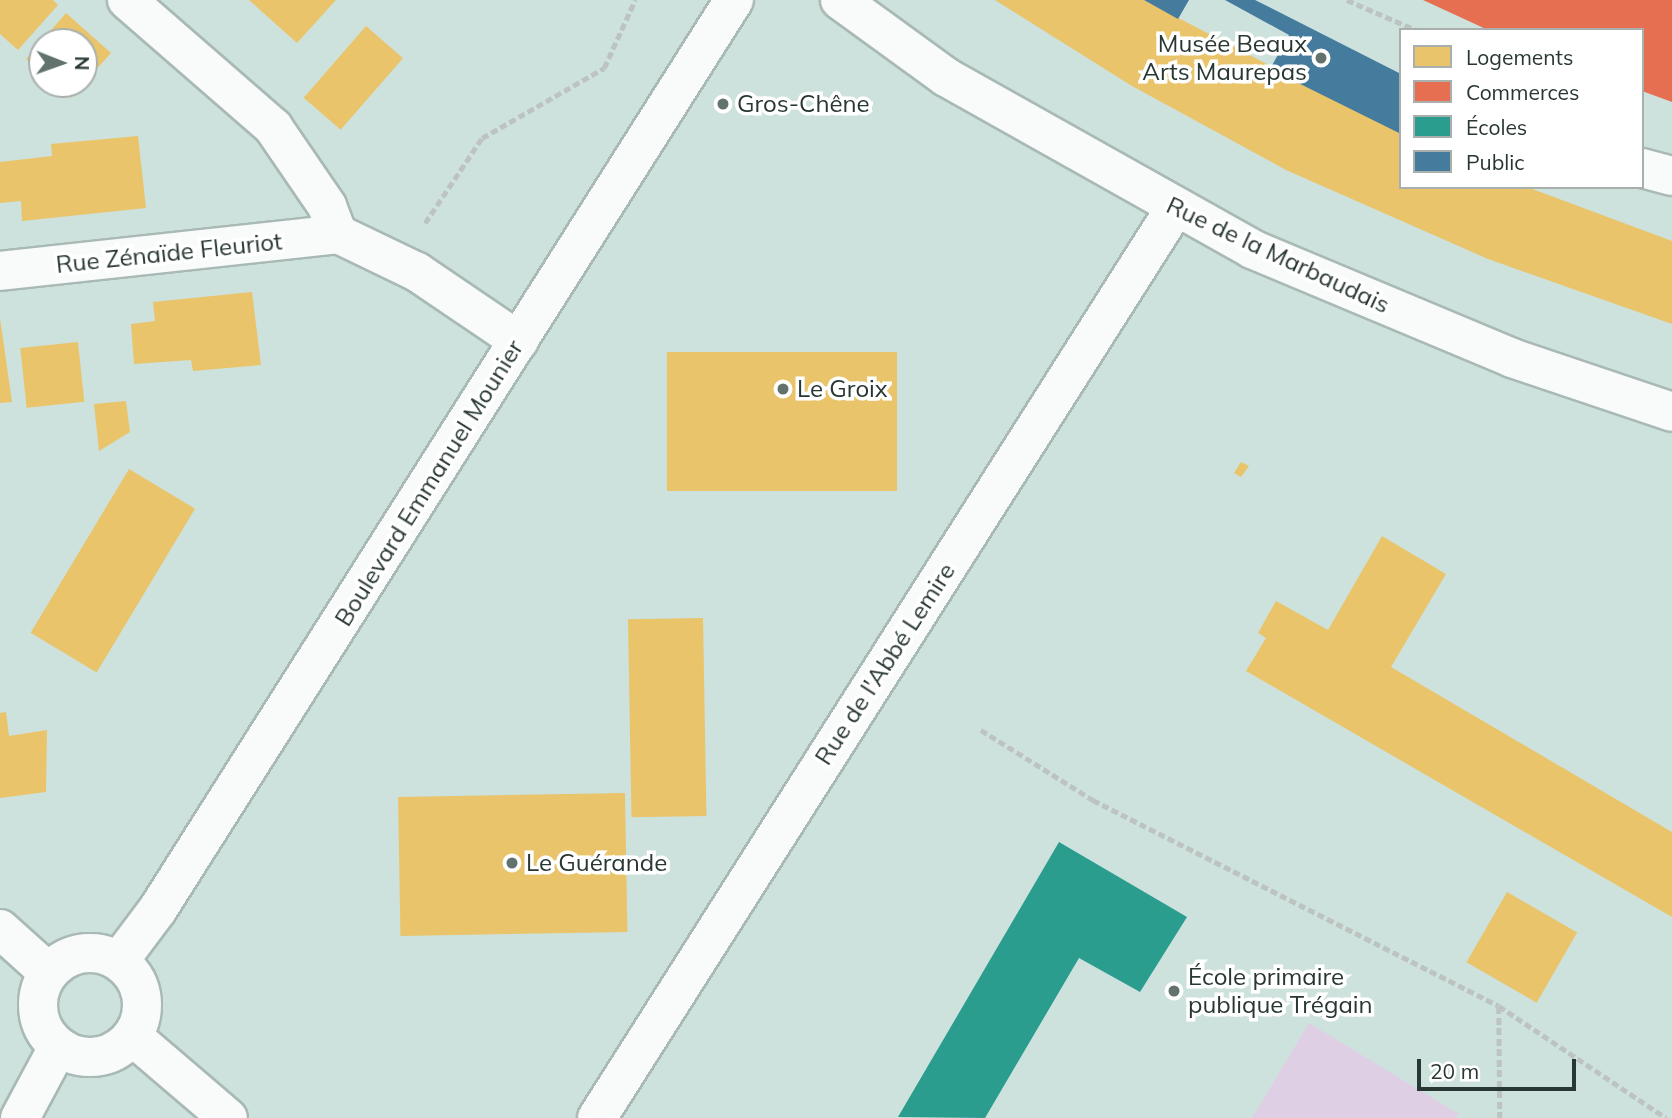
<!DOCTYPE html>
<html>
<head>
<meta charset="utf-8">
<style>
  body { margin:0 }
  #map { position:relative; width:1672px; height:1118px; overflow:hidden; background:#cde2dc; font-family:Mulish,sans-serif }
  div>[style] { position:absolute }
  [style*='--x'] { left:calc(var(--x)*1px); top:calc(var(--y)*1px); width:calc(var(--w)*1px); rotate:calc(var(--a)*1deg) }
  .green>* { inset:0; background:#decfe4 }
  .homes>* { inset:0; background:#e9c46a; transform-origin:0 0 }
  .shops>* { inset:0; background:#e76f51 }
  .schools>* { inset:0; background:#2a9d8f }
  .public>* { inset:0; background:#457b9d }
  .path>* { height:4.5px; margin-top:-2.25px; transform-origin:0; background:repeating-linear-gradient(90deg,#bcc3c1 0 7px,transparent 0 10.5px) }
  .roads { filter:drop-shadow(2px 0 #a9b9b5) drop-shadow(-2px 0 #a9b9b5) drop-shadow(0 2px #a9b9b5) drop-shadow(0 -2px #a9b9b5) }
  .minor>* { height:38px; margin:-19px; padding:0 19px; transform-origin:19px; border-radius:19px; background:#f8fbfa }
  .minor>.ring { margin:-19px; padding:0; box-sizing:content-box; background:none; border:38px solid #f8fbfa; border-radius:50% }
  .dots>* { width:19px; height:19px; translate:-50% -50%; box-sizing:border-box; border:4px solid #fff; border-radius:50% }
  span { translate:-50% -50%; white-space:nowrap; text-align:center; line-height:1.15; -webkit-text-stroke:7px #fff; paint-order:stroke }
  .poi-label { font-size:24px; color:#283733 }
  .right { translate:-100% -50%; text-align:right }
  .left { translate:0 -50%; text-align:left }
  .street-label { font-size:24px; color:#283733 }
  .legend { position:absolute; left:1399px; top:28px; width:245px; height:161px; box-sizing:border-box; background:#fff; border:2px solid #a9afad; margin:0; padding:9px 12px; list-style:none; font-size:21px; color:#283733 }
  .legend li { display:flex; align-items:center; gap:14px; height:35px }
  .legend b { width:35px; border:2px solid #a9afad }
  .north { position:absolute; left:28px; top:28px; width:70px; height:70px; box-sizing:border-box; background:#fff; border:2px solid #a9afad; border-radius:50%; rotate:91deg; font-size:19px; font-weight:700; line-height:28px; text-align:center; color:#283733 }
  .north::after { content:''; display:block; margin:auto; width:24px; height:32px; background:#62736e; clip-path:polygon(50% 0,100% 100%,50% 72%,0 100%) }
  .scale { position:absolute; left:1417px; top:1059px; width:159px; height:32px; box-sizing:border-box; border:4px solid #283733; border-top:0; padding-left:9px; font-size:21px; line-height:24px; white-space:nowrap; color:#283733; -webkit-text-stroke:5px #fff; paint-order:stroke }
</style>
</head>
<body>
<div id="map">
  <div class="green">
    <i style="clip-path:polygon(1309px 1023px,1459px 1114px,1456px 1118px,1252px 1118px)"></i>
  </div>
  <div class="homes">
    <i style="clip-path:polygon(0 0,53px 0,58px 5px,18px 50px,0 34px)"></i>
    <i style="clip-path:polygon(249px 0,336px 0,297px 43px)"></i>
    <i style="clip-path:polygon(995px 0,1144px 0,1401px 134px,1401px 187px,1527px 187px,1672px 241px,1672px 324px,1488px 259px,1286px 170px,1132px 86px)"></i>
    <i style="clip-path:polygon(66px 13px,111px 53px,84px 83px,84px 42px,42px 42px,37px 69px,26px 59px)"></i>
    <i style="left:366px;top:26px;width:49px;height:95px;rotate:41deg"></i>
    <i style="clip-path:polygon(55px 84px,83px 84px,70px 98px)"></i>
    <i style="clip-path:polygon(138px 136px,146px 208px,22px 221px,21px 201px,0 203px,0 162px,52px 156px,51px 144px)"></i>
    <i style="clip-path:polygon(252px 292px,261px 365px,193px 371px,191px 360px,134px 364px,131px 324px,155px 321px,153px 302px)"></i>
    <i style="clip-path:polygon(0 318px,12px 402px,0 403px)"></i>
    <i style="left:78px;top:342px;width:60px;height:58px;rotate:84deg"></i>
    <i style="left:897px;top:352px;width:139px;height:230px;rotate:90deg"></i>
    <i style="clip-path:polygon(126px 401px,130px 432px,99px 451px,94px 404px)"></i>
    <i style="clip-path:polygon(1241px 462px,1249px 466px,1241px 477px,1234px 473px)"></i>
    <i style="left:129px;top:469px;width:77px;height:191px;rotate:31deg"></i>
    <i style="clip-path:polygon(1382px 536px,1446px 574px,1391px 667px,1672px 832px,1672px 917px,1246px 671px,1266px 638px,1258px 633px,1276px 601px,1328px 630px)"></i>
    <i style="left:703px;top:618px;width:198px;height:75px;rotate:89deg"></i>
    <i style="clip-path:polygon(6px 712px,9px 736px,47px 730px,46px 792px,0 798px,0 713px)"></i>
    <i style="left:625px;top:793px;width:139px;height:227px;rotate:89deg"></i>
    <i style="left:1507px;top:892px;width:81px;height:81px;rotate:30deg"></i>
  </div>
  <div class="shops">
    <i style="clip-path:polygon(1423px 0,1672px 0,1672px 102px,1642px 91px,1642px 30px,1488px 30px)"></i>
  </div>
  <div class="schools">
    <i style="clip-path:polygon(1059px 842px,1187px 917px,1140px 992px,1079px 958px,985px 1118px,898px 1117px)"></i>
  </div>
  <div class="public">
    <i style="clip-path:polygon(1144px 0,1189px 0,1178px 19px)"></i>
    <i style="clip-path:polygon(1225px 0,1255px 0,1401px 74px,1401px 134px,1270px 69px,1289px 35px)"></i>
  </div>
  <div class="path">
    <i style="--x:1347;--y:0;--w:75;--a:23.5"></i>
    <i style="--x:425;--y:223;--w:102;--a:-56.2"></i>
    <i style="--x:482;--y:138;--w:141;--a:-29.8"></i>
    <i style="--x:604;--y:68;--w:75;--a:-65.5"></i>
    <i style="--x:981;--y:730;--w:132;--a:32"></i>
    <i style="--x:1093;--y:800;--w:455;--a:26.9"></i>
    <i style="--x:1499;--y:1006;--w:201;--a:33.8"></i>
    <i style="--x:1499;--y:1007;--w:111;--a:89.5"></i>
  </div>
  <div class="roads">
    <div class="minor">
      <i style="--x:127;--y:0;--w:194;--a:41"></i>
      <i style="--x:273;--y:127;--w:96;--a:55.6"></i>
      <i style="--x:327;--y:206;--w:30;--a:69"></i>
      <i style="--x:338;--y:234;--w:88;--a:25.7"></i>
      <i style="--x:417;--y:272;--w:123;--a:34.1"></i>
      <i style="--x:840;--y:0;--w:131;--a:36"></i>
      <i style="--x:946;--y:77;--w:351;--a:29.3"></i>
      <i style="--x:1252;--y:249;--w:282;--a:22.7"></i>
      <i style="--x:1512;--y:358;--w:169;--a:18.6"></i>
      <i style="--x:1642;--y:168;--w:31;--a:15"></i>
      <i style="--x:0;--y:271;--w:340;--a:-6.2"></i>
      <i style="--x:0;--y:929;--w:64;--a:41.9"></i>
      <i class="ring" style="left:38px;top:953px;width:66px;height:66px"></i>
      <i style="--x:119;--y:961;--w:65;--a:-53.1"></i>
      <i style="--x:158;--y:909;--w:1076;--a:-57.64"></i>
      <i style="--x:132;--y:1036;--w:126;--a:40.5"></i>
      <i style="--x:20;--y:1118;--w:81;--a:-61.8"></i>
      <i style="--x:597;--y:1118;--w:1076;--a:-57.57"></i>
    </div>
  </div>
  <div class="dots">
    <i style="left:1321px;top:58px;background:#62736e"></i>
    <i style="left:723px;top:104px;background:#62736e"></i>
    <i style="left:783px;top:389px;background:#62736e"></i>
    <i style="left:512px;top:863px;background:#62736e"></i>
    <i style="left:1174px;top:991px;background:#62736e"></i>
  </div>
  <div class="poi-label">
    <span class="right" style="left:1307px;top:58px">Musée Beaux<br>Arts Maurepas</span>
    <span class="left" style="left:737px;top:104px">Gros-Chêne</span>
    <span class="left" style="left:797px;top:389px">Le Groix</span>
    <span class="left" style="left:526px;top:863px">Le Guérande</span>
    <span class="left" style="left:1188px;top:991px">École primaire<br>publique Trégain</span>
  </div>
  <div class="street-label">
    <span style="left:169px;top:253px;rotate:-6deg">Rue Zénaïde Fleuriot</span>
    <span style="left:1278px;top:255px;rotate:25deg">Rue de la Marbaudais</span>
    <span style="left:429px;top:483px;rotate:-58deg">Boulevard Emmanuel Mounier</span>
    <span style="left:885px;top:664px;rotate:-57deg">Rue de l'Abbé Lemire</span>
  </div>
  <ul class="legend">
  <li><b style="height:19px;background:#e9c46a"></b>Logements</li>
  <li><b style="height:19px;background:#e76f51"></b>Commerces</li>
  <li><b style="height:19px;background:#2a9d8f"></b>Écoles</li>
  <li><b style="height:19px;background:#457b9d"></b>Public</li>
  </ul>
  <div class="north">N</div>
  <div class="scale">20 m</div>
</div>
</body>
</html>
